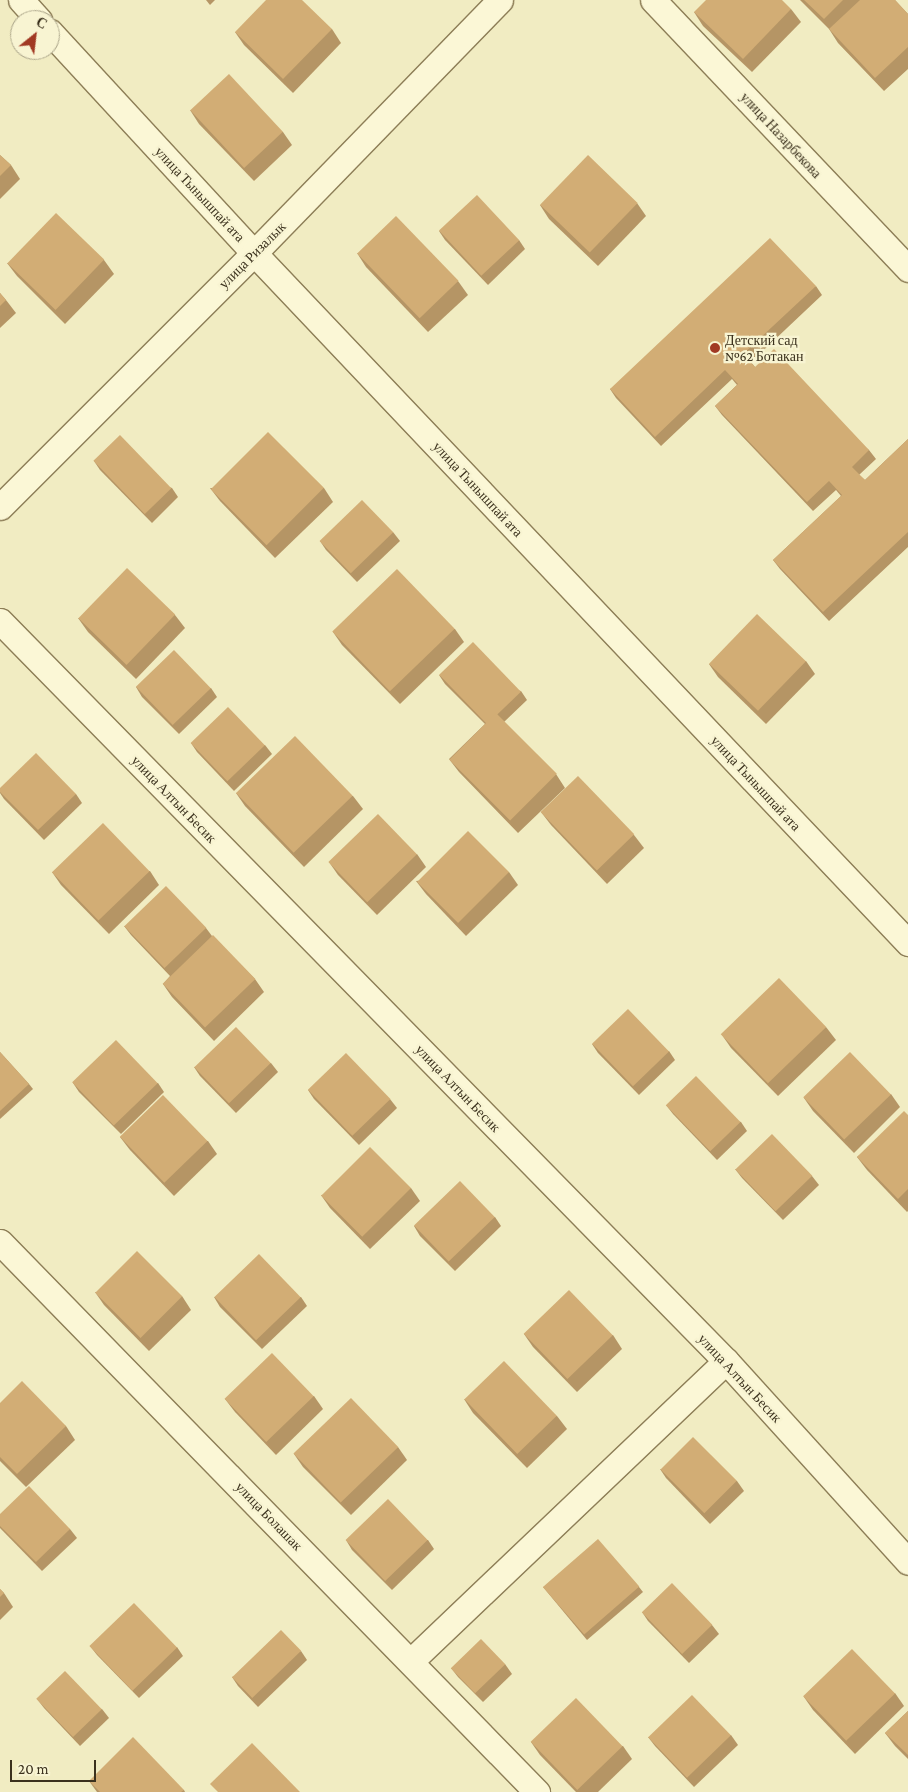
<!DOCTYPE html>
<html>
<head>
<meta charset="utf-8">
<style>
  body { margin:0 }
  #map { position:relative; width:908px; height:1792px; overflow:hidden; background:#f1ecc2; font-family:"Crimson Pro",serif }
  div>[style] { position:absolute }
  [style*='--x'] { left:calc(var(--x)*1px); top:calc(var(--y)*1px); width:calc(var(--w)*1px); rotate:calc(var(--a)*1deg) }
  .roads { filter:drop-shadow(1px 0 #8d7e57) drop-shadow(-1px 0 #8d7e57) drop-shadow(0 1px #8d7e57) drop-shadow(0 -1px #8d7e57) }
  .street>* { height:25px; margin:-12.5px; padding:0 12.5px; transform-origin:12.5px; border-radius:12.5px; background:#fbf7d6 }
  .wall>* { inset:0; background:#b59565 }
  .building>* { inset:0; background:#d2ad75; transform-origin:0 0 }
  .dots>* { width:14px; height:14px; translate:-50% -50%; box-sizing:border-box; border:2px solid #f8f4d2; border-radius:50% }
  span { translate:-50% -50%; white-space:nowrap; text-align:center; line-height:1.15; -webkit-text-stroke:4.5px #f8f4d2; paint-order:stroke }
  .street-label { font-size:14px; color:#3b311d }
  .poi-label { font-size:14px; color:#3b311d }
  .left { translate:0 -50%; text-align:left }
  .north { position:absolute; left:10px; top:10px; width:50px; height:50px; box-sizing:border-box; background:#f8f4d2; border:1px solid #aca68a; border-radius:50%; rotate:29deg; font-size:14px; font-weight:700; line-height:20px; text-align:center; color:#3b311d }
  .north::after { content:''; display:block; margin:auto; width:18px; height:22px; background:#a13923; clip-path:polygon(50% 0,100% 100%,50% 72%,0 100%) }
  .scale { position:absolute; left:10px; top:1760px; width:86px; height:22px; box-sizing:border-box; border:2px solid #3b311d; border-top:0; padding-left:6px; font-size:15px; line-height:18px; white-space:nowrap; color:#3b311d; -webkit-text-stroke:4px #f8f4d2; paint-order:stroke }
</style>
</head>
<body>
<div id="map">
  <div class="roads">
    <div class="street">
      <i style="--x:21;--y:0;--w:27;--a:48"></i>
      <i style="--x:653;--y:0;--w:371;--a:46.5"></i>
      <i style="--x:50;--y:32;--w:301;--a:47.3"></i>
      <i style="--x:254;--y:253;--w:951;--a:46.53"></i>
      <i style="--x:0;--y:507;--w:359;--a:-45"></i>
      <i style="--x:254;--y:253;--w:353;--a:-45.8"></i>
      <i style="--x:0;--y:621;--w:1037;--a:45.55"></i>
      <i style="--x:726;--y:1361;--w:271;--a:47.8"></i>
      <i style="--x:0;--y:1242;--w:769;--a:45.69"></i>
      <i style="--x:411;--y:1661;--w:435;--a:-43.6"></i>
    </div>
  </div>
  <div class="wall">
    <i style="clip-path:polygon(206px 0,215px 0,210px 5px)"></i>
    <i style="clip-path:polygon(800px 0,895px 0,908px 14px,908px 69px,884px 91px,838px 43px,829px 29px)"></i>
    <i style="clip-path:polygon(791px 9px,801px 22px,752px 72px,703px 26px,694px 12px)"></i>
    <i style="clip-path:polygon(332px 29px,341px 43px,293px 93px,244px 45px,235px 32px)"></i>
    <i style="clip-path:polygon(190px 110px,283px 132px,292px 145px,254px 181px,199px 124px)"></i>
    <i style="clip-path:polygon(0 155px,11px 165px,20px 179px,0 199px)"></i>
    <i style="clip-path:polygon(637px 203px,646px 216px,598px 266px,549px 219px,540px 205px)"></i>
    <i style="clip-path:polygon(439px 231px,519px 240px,525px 249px,488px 285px,445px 240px)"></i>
    <i style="clip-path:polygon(357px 253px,458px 281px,468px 295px,428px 332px,366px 267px)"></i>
    <i style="clip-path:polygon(104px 260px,114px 274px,65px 324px,17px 276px,7px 263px)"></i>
    <i style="clip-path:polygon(816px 286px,822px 295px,751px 362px,755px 367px,869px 450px,876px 459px,859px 475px,865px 480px,908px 439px,908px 547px,829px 621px,780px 569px,773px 560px,841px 496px,836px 490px,813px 511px,722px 415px,715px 406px,737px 385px,732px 379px,661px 446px,616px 398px,610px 389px)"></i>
    <i style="clip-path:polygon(0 293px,6px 300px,16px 313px,0 328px)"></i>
    <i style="clip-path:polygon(94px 461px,172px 488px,178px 497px,152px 523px,100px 470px)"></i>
    <i style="clip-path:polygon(210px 488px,324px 488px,333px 502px,275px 558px,220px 501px)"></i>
    <i style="clip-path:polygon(393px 532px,400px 541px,357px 582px,326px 550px,320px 541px)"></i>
    <i style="clip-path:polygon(175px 615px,185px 628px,136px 679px,88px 632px,78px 618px)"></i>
    <i style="clip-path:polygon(455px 629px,464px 642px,400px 704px,342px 645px,333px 632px)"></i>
    <i style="clip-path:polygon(806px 661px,815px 674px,766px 724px,718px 677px,709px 664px)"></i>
    <i style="clip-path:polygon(439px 675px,521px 691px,527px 700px,504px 722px,556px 774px,565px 788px,518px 833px,459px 772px,449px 759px,485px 724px,445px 684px)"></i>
    <i style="clip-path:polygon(136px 687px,211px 688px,217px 697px,179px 734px,142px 697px)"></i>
    <i style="clip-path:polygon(191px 743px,265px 745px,272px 754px,234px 791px,197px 752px)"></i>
    <i style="clip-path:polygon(0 788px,76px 794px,82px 803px,44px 840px,4px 799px,0 793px)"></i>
    <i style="clip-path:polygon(236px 793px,353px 796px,363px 809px,304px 867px,245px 806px)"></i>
    <i style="clip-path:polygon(541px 812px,634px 835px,644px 848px,607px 884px,551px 825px)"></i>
    <i style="clip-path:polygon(417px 854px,426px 867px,377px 915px,338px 875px,329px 862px)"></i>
    <i style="clip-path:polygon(150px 871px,159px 885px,109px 934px,61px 885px,52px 872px)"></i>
    <i style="clip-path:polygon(509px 872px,518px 885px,466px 936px,426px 894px,416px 881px)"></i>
    <i style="clip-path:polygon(124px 926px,206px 928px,212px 936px,255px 979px,264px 992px,214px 1041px,172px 997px,163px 984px,170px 976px,131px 935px)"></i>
    <i style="clip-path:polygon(826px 1027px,836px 1040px,778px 1096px,731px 1048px,722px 1035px)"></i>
    <i style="clip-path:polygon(592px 1044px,669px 1051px,675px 1060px,639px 1095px,598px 1053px)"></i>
    <i style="clip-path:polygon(0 1052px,29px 1084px,33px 1089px,0 1119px)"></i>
    <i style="clip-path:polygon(271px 1063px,278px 1072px,236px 1113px,200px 1076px,194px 1067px)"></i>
    <i style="clip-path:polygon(73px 1083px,158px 1083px,164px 1092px,121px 1134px,79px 1092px)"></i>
    <i style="clip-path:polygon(308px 1090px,390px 1099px,397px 1108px,359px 1145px,314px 1099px)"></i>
    <i style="clip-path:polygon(891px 1094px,900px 1107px,854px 1153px,813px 1111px,804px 1098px)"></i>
    <i style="clip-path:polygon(666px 1105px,741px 1122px,747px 1131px,717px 1160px,673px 1114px)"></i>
    <i style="clip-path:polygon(908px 1115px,908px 1211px,907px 1212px,867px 1170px,857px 1157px)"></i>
    <i style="clip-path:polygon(120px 1137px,208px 1141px,217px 1154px,174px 1196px,130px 1150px)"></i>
    <i style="clip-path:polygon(735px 1169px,812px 1176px,819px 1185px,783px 1220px,742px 1178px)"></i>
    <i style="clip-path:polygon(411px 1188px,420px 1201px,370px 1249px,330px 1208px,321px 1195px)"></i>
    <i style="clip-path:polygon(495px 1217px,501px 1226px,455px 1271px,420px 1236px,414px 1226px)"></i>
    <i style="clip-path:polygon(95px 1292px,182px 1296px,191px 1310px,149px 1351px,104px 1305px)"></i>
    <i style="clip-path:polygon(214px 1297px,301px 1297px,307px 1306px,262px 1349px,220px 1307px)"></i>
    <i style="clip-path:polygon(524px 1334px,613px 1335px,622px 1349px,577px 1392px,533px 1347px)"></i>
    <i style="clip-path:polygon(314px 1396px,323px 1409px,276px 1455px,235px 1412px,225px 1399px)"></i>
    <i style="clip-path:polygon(464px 1399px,557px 1416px,567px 1429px,527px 1468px,473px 1413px)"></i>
    <i style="clip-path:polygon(0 1403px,66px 1426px,75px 1440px,26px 1487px,0 1461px)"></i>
    <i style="clip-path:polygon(398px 1447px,407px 1460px,351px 1515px,303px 1467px,294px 1454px)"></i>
    <i style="clip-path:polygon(660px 1469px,737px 1481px,744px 1491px,710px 1524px,666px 1478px)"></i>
    <i style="clip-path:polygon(0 1514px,70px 1529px,77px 1538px,42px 1571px,0 1528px)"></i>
    <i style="clip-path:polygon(346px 1540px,428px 1540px,434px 1549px,392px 1590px,352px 1550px)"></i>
    <i style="clip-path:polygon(543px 1587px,639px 1587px,643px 1592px,587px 1640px)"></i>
    <i style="clip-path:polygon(0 1589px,4px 1593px,13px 1607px,0 1620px)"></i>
    <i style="clip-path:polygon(642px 1612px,712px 1625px,719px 1634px,689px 1663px,648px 1621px)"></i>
    <i style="clip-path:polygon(90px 1646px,177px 1647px,183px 1656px,139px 1698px,97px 1655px)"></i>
    <i style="clip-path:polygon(301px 1651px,307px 1660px,258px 1707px,238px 1686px,232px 1677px)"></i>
    <i style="clip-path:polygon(505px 1664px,512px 1674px,483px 1702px,458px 1677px,451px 1668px)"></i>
    <i style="clip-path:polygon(895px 1693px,904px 1706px,855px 1754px,813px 1710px,804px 1697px)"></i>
    <i style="clip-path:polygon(37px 1699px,102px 1709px,109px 1718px,80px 1746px,44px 1708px)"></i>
    <i style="clip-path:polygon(908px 1711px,908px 1759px,895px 1746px,885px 1733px)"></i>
    <i style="clip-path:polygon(731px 1735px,738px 1745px,694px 1787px,655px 1746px,648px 1737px)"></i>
    <i style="clip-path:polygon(531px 1742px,623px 1746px,632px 1759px,598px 1792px,576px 1792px,540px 1755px)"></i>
    <i style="clip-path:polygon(89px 1781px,184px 1790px,185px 1792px,97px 1792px)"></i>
  </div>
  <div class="building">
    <i style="clip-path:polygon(266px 0,302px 0,332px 29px,283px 79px,235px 32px)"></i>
    <i style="clip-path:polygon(706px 0,782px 0,791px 9px,743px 59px,694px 12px)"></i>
    <i style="clip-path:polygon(804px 0,843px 0,824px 19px)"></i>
    <i style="clip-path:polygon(860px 0,895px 0,908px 14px,908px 47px,875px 78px,829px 29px)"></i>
    <i style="left:229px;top:74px;width:79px;height:53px;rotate:47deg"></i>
    <i style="clip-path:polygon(0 155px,11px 165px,0 176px)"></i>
    <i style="left:588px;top:155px;width:69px;height:69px;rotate:44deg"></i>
    <i style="left:477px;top:195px;width:62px;height:52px;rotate:47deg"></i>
    <i style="left:56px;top:213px;width:67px;height:70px;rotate:44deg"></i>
    <i style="left:396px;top:216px;width:90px;height:54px;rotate:46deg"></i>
    <i style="clip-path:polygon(770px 238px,816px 286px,743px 354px,755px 367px,774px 349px,869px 450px,852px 467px,865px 480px,908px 439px,908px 532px,823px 612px,773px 560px,842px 495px,829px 481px,807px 502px,715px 406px,738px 384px,725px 370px,655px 437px,610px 389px)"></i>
    <i style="clip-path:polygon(0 293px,6px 300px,0 306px)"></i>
    <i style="left:268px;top:432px;width:79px;height:81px;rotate:45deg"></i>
    <i style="left:120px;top:435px;width:74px;height:37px;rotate:46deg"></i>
    <i style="left:362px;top:500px;width:45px;height:59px;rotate:46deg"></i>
    <i style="left:127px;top:568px;width:67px;height:70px;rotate:44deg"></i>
    <i style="left:397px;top:569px;width:83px;height:90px;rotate:46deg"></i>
    <i style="left:757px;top:614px;width:68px;height:69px;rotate:44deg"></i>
    <i style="left:473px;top:642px;width:69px;height:47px;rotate:46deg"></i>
    <i style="left:174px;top:650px;width:53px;height:53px;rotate:46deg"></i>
    <i style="left:228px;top:707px;width:53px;height:52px;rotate:46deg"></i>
    <i style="left:496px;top:713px;width:86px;height:66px;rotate:45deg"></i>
    <i style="left:295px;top:736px;width:83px;height:82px;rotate:46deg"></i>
    <i style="clip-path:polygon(36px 753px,76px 794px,38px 830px,0 792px,0 788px)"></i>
    <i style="left:578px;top:776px;width:81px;height:52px;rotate:46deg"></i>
    <i style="left:378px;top:814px;width:56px;height:69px;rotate:46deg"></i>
    <i style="left:103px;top:823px;width:67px;height:71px;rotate:46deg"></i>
    <i style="left:468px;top:831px;width:58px;height:72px;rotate:45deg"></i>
    <i style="left:166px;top:886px;width:58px;height:58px;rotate:46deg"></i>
    <i style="left:213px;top:935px;width:61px;height:70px;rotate:46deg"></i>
    <i style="left:779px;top:978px;width:68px;height:81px;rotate:46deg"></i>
    <i style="left:628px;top:1009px;width:59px;height:50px;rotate:46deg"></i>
    <i style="left:236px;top:1027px;width:50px;height:58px;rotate:46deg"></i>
    <i style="left:116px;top:1040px;width:60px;height:61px;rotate:46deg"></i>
    <i style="clip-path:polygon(0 1052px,29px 1084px,0 1111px)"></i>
    <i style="left:850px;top:1052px;width:59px;height:65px;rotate:46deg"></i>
    <i style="left:346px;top:1053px;width:64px;height:53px;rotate:46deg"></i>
    <i style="left:696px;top:1076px;width:64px;height:42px;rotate:46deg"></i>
    <i style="left:163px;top:1095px;width:64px;height:60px;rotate:46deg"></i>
    <i style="clip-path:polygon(904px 1111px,908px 1115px,908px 1189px,898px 1199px,857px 1157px)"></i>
    <i style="left:772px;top:1134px;width:58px;height:51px;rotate:46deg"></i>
    <i style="left:370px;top:1147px;width:58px;height:69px;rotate:45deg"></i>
    <i style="left:460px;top:1181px;width:50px;height:64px;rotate:46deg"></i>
    <i style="left:137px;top:1251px;width:64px;height:59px;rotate:45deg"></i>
    <i style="left:259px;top:1254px;width:60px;height:62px;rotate:46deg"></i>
    <i style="left:569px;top:1290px;width:63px;height:63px;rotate:46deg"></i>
    <i style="left:272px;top:1353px;width:60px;height:66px;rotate:46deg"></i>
    <i style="left:504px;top:1361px;width:76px;height:55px;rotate:46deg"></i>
    <i style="clip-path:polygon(22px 1381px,66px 1426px,17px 1474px,0 1457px,0 1403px)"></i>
    <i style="left:351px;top:1398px;width:68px;height:80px;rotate:46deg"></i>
    <i style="left:693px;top:1437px;width:62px;height:46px;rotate:45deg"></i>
    <i style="clip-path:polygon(29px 1486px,70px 1529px,36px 1562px,0 1526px,0 1514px)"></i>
    <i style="left:388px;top:1499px;width:57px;height:59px;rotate:46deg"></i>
    <i style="left:598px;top:1539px;width:63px;height:73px;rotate:49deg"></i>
    <i style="left:672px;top:1583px;width:58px;height:42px;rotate:46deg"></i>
    <i style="clip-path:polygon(0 1589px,4px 1593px,0 1597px)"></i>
    <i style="left:134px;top:1603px;width:62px;height:62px;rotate:46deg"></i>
    <i style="left:281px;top:1630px;width:29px;height:68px;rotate:46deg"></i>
    <i style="left:481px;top:1639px;width:35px;height:42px;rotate:46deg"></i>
    <i style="left:852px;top:1649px;width:62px;height:68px;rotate:46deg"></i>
    <i style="left:65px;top:1671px;width:53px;height:40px;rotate:46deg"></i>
    <i style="left:692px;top:1695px;width:56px;height:61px;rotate:46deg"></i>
    <i style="left:576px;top:1698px;width:67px;height:63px;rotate:46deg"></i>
    <i style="clip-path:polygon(908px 1711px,908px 1755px,885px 1733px)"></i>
    <i style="clip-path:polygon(133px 1737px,184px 1790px,181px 1792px,100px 1792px,89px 1781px)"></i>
    <i style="clip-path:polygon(252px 1743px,300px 1792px,218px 1792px,210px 1784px)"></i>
  </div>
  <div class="dots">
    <i style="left:715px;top:348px;background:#a13923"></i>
  </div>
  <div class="street-label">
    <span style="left:781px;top:135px;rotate:47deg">улица Назарбекова</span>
    <span style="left:200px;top:194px;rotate:47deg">улица Тынышпай ата</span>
    <span style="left:252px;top:255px;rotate:-45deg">улица Ризалык</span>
    <span style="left:478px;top:489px;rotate:47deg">улица Тынышпай ата</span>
    <span style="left:756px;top:783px;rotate:47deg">улица Тынышпай ата</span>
    <span style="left:174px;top:799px;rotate:46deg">улица Алтын Бесик</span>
    <span style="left:458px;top:1088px;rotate:46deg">улица Алтын Бесик</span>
    <span style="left:740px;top:1378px;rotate:47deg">улица Алтын Бесик</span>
    <span style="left:269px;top:1516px;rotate:46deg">улица Болашак</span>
  </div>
  <div class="poi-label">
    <span class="left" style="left:725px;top:348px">Детский сад<br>№62 Ботакан</span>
  </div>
  <div class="north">С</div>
  <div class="scale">20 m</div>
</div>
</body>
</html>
